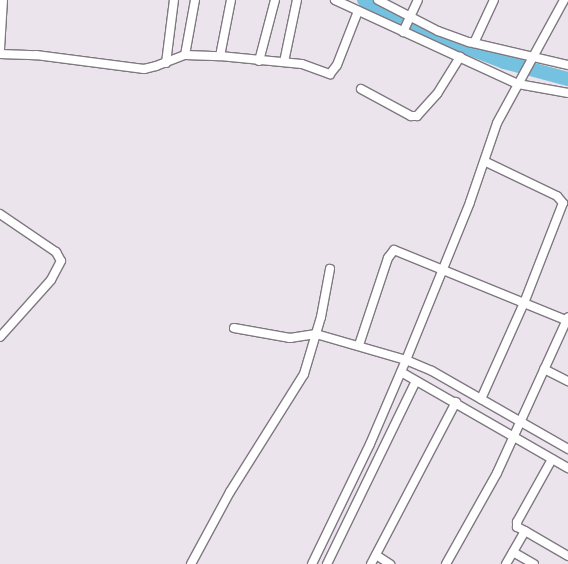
<!DOCTYPE html>
<html>
<head>
<meta charset="utf-8">
<style>
  body { margin:0 }
  #map { position:relative; width:568px; height:564px; overflow:hidden; background:#ebe4ec; font-family:"Titillium Web",sans-serif }
  div>[style] { position:absolute }
  [style*='--x'] { left:calc(var(--x)*1px); top:calc(var(--y)*1px); width:calc(var(--w)*1px); rotate:calc(var(--a)*1deg) }
  .river>* { height:14px; margin:-7px; padding:0 7px; transform-origin:7px; border-radius:7px; background:#75c1e0 }
  .roads { filter:drop-shadow(1px 0 #7f7880) drop-shadow(-1px 0 #7f7880) drop-shadow(0 1px #7f7880) drop-shadow(0 -1px #7f7880) }
  .minor>* { height:8px; margin:-4px; padding:0 4px; transform-origin:4px; border-radius:4px; background:#fff }
  span { translate:-50% -50%; white-space:nowrap; text-align:center; line-height:1.15; -webkit-text-stroke:4.5px #fff; paint-order:stroke }
</style>
</head>
<body>
<div id="map">
  <div class="river">
    <i style="--x:364;--y:0;--w:60;--a:27.8"></i>
    <i style="--x:417;--y:28;--w:93;--a:21.3"></i>
    <i style="--x:504;--y:62;--w:66;--a:14.9"></i>
  </div>
  <div class="roads">
    <div class="minor">
      <i style="--x:231;--y:0;--w:57;--a:101.1"></i>
      <i style="--x:220;--y:56;--w:82;--a:5.6"></i>
      <i style="--x:302;--y:64;--w:30;--a:20"></i>
      <i style="--x:330;--y:74;--w:11;--a:-52"></i>
      <i style="--x:337;--y:65;--w:58;--a:-68.7"></i>
      <i style="--x:335;--y:0;--w:201;--a:24.7"></i>
      <i style="--x:518;--y:84;--w:51;--a:10.2"></i>
      <i style="--x:378;--y:0;--w:68;--a:27.3"></i>
      <i style="--x:438;--y:31;--w:33;--a:20"></i>
      <i style="--x:469;--y:42;--w:102;--a:13.1"></i>
      <i style="--x:403;--y:32;--w:35;--a:-65"></i>
      <i style="--x:474;--y:43;--w:47;--a:-65.1"></i>
      <i style="--x:0;--y:49;--w:49;--a:-86.5"></i>
      <i style="--x:0;--y:54;--w:36;--a:2"></i>
      <i style="--x:36;--y:55;--w:109;--a:7.4"></i>
      <i style="--x:144;--y:69;--w:12;--a:-14"></i>
      <i style="--x:156;--y:66;--w:31;--a:-21"></i>
      <i style="--x:185;--y:55;--w:56;--a:-79.7"></i>
      <i style="--x:185;--y:55;--w:35;--a:2"></i>
      <i style="--x:259;--y:61;--w:63;--a:-75.3"></i>
      <i style="--x:284;--y:62;--w:63;--a:-78.2"></i>
      <i style="--x:166;--y:63;--w:64;--a:-82.8"></i>
      <i style="--x:361;--y:89;--w:57;--a:28.4"></i>
      <i style="--x:411;--y:116;--w:6;--a:0"></i>
      <i style="--x:417;--y:116;--w:30;--a:-48"></i>
      <i style="--x:437;--y:94;--w:44;--a:-58.1"></i>
      <i style="--x:0;--y:214;--w:68;--a:34.2"></i>
      <i style="--x:56;--y:252;--w:10;--a:61"></i>
      <i style="--x:61;--y:261;--w:21;--a:118"></i>
      <i style="--x:51;--y:280;--w:76;--a:131.8"></i>
      <i style="--x:234;--y:328;--w:57;--a:10.1"></i>
      <i style="--x:290;--y:338;--w:26;--a:-9"></i>
      <i style="--x:316;--y:334;--w:94;--a:16.1"></i>
      <i style="--x:406;--y:360;--w:170;--a:-67.9"></i>
      <i style="--x:470;--y:202;--w:83;--a:-71.1"></i>
      <i style="--x:497;--y:123;--w:140;--a:-61.4"></i>
      <i style="--x:359;--y:345;--w:92;--a:-71.6"></i>
      <i style="--x:388;--y:258;--w:10;--a:-53"></i>
      <i style="--x:394;--y:250;--w:188;--a:22.2"></i>
      <i style="--x:544;--y:369;--w:27;--a:27"></i>
      <i style="--x:401;--y:372;--w:193;--a:29.9"></i>
      <i style="--x:481;--y:399;--w:105;--a:-65.9"></i>
      <i style="--x:524;--y:303;--w:107;--a:-68.7"></i>
      <i style="--x:563;--y:203;--w:9;--a:-131"></i>
      <i style="--x:557;--y:196;--w:79;--a:-154.4"></i>
      <i style="--x:525;--y:531;--w:50;--a:30.2"></i>
      <i style="--x:513;--y:552;--w:24;--a:30"></i>
      <i style="--x:376;--y:555;--w:17;--a:33"></i>
      <i style="--x:191;--y:564;--w:82;--a:-61.6"></i>
      <i style="--x:230;--y:492;--w:139;--a:-57.9"></i>
      <i style="--x:304;--y:374;--w:59;--a:-73.4"></i>
      <i style="--x:321;--y:317;--w:49;--a:-79.4"></i>
      <i style="--x:312;--y:564;--w:133;--a:-64.2"></i>
      <i style="--x:370;--y:444;--w:91;--a:-66.8"></i>
      <i style="--x:406;--y:360;--w:28;--a:23"></i>
      <i style="--x:432;--y:371;--w:157;--a:29.8"></i>
      <i style="--x:327;--y:564;--w:203;--a:-64.1"></i>
      <i style="--x:371;--y:564;--w:183;--a:-62.3"></i>
      <i style="--x:446;--y:564;--w:104;--a:-60.7"></i>
      <i style="--x:497;--y:473;--w:171;--a:-65.5"></i>
      <i style="--x:506;--y:564;--w:38;--a:-60"></i>
      <i style="--x:525;--y:531;--w:9;--a:-153"></i>
      <i style="--x:517;--y:527;--w:5;--a:-90"></i>
      <i style="--x:517;--y:522;--w:72;--a:-60.9"></i>
    </div>
  </div>
</div>
</body>
</html>
